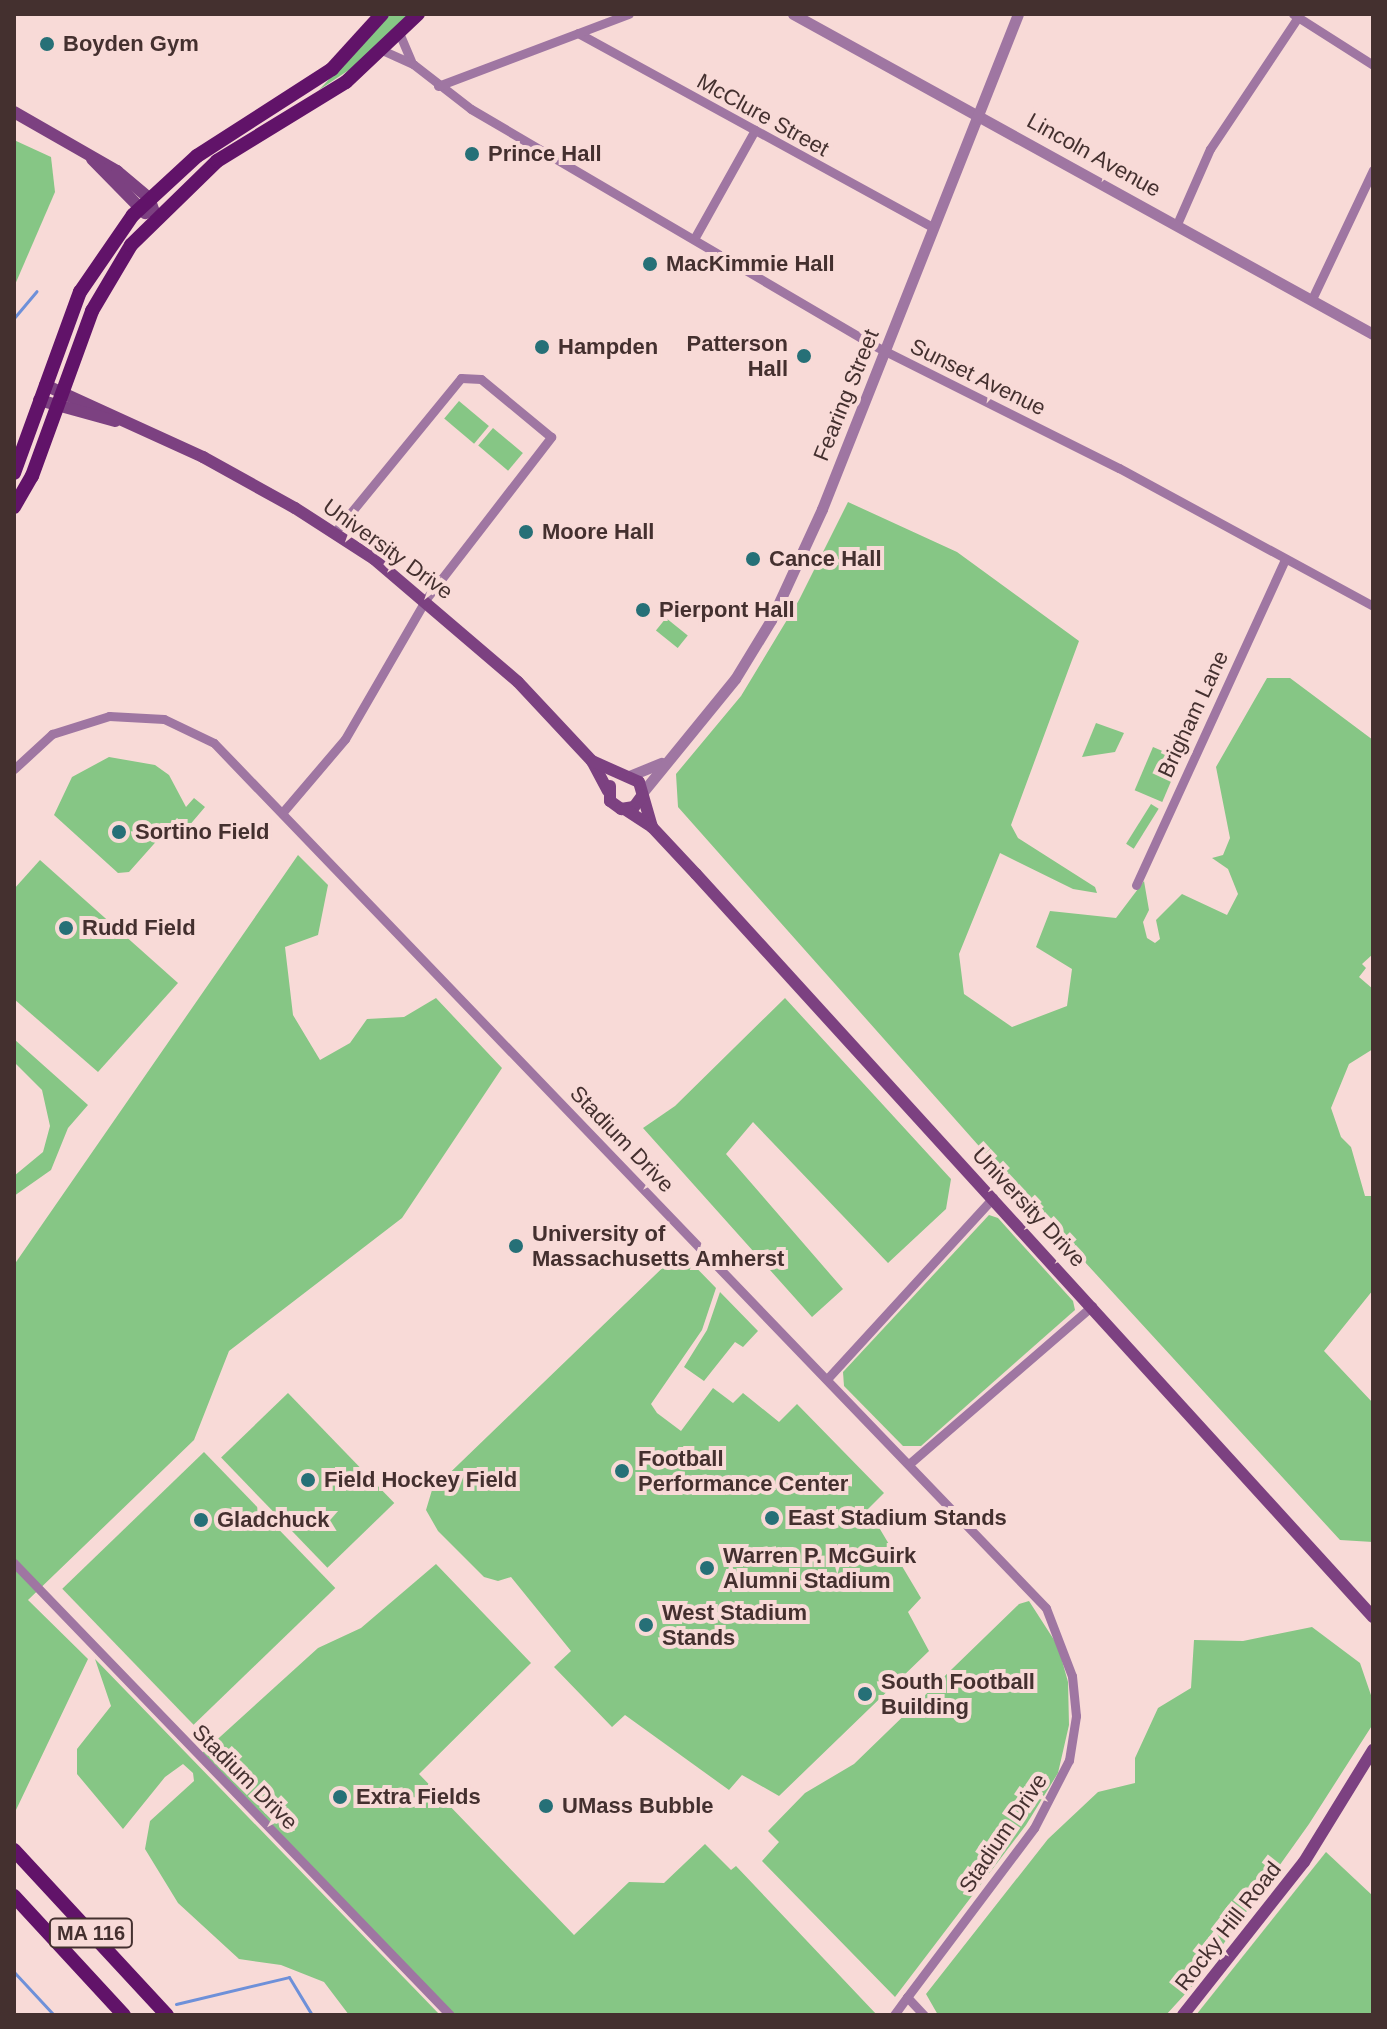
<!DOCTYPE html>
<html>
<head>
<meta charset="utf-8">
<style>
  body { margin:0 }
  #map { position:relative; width:1387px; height:2029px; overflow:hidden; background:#f8dad7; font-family:Arial,sans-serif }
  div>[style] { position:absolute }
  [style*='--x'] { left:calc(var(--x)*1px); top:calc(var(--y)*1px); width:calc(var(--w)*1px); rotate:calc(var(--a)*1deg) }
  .green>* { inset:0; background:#86c685; transform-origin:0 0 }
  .stream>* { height:3px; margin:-1.5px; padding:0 1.5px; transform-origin:1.5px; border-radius:1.5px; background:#6e90d9 }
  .minor>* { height:9px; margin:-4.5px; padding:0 4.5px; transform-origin:4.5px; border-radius:4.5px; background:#9f76a2 }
  .tertiary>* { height:11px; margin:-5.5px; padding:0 5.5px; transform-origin:5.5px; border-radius:5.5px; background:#9f76a2 }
  .secondary>* { height:12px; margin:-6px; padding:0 6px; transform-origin:6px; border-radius:6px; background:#7c4181 }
  .primary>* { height:14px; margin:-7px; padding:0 7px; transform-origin:7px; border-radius:7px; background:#611369 }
  .dots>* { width:22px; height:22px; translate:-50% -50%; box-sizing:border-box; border:4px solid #f8dad7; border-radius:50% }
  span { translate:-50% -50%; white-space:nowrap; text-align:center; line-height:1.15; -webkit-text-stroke:8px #f8dad7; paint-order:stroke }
  .shield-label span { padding:2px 6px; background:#f8dad7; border:2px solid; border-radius:6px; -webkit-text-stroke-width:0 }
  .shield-label { font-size:20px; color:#44302f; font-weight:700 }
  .poi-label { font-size:22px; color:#44302f; font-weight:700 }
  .left { translate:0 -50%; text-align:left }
  .right { translate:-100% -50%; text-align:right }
  .street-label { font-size:22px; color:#44302f }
  .frame { position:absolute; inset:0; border:16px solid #44302f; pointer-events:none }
</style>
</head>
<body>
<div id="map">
  <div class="green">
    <i style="clip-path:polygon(390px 14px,409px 14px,361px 62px,319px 90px)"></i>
    <i style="clip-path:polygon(14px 140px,51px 157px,55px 192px,14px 287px)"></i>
    <i style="left:459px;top:401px;width:39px;height:23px;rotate:40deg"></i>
    <i style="left:493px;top:428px;width:39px;height:23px;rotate:40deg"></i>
    <i style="clip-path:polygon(848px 502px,957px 552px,1079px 641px,1011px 825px,1018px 838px,1095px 887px,1097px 893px,1073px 889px,1000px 853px,959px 954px,964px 994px,1012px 1027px,1067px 1006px,1072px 969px,1036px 947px,1050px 911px,1116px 918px,1144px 881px,1149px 910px,1143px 922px,1147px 938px,1155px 943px,1160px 939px,1156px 920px,1182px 894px,1227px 915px,1238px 894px,1228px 869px,1212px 858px,1223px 855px,1230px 838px,1216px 767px,1267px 678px,1290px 678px,1373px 740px,1373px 954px,1362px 964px,1366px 968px,1359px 977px,1373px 989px,1373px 1049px,1349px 1064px,1331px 1108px,1341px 1137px,1351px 1147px,1365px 1196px,1373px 1196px,1373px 1290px,1324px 1351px,1373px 1403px,1373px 1542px,1340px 1540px,994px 1163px,678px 807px,676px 774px,741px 696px,799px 600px)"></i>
    <i style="left:666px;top:618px;width:28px;height:16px;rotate:39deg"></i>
    <i style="clip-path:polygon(1096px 723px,1124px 733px,1115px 752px,1082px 757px)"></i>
    <i style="left:1153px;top:747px;width:30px;height:47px;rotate:23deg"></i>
    <i style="clip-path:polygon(109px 757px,155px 765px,169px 775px,186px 807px,194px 798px,205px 807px,188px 827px,177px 818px,129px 872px,118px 873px,54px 815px,72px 777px)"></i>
    <i style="left:1151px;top:804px;width:9px;height:47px;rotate:32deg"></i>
    <i style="clip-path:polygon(298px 855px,328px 885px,318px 935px,285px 947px,293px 1015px,320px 1060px,350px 1043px,367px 1019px,404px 1017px,436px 998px,502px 1068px,402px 1218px,229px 1351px,194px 1440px,28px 1600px,88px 1659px,16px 1810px,14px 1265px)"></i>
    <i style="clip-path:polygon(40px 860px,178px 983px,98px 1072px,14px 999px,14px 889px)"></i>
    <i style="clip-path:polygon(785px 998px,951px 1179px,946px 1209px,888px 1263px,753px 1122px,726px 1154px,843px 1289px,812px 1317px,643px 1128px,675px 1106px)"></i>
    <i style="clip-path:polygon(14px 1039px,88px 1105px,68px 1128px,51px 1170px,14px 1196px,14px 1176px,43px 1152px,50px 1126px,42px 1090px,14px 1062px)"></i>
    <i style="clip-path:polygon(989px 1215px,998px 1218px,1073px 1301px,1075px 1310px,921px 1446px,903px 1446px,844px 1386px,843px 1372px)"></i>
    <i style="clip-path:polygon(680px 1251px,716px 1288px,702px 1330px,651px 1404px,657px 1413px,681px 1431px,713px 1388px,733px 1403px,743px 1393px,779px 1422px,797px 1404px,884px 1493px,868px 1509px,921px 1598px,908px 1612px,929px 1651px,779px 1796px,742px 1775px,729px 1790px,625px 1715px,612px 1727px,554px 1667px,571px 1651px,511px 1577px,498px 1581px,484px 1577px,438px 1531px,426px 1510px,432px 1490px)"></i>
    <i style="clip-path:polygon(720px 1292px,758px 1331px,743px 1347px,735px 1342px,704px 1381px,684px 1367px,707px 1330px)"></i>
    <i style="left:288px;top:1393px;width:153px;height:93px;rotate:46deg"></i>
    <i style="left:204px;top:1452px;width:189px;height:197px;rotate:46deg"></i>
    <i style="clip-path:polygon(436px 1564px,531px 1663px,419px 1774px,574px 1935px,629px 1882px,664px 1883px,705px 1844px,731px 1870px,736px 1866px,877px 2015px,452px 2015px,199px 1756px,318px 1648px,361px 1628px)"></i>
    <i style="clip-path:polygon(1029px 1601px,1058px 1646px,1068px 1682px,1069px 1725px,1058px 1773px,1026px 1825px,895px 1997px,762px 1861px,779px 1842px,768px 1831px,805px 1793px,854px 1764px,1019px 1604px)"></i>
    <i style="clip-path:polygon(1312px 1627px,1360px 1663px,1373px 1701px,1373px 1724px,1309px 1824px,1197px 1981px,1166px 2015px,938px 2015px,926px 1994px,1048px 1839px,1098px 1792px,1135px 1783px,1135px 1758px,1158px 1708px,1191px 1688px,1194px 1640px,1243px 1641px)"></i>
    <i style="clip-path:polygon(95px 1659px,440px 2015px,349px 2015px,324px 1982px,281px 1965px,239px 1959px,178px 1903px,145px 1849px,150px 1821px,194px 1781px,193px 1773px,183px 1764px,165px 1777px,123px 1829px,77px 1774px,77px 1749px,111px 1706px)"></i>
    <i style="clip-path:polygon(1326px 1852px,1373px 1896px,1373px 2015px,1196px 2015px)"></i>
  </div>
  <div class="stream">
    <i style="--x:14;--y:318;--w:35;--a:-50"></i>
    <i style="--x:14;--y:1972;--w:59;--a:47.1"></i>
    <i style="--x:176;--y:2004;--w:116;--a:-13.4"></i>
    <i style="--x:289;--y:1977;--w:44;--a:58.8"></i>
  </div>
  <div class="minor">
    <i style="--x:1293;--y:14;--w:95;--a:32.5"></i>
    <i style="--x:578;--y:33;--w:404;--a:28.7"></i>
    <i style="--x:400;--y:35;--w:28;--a:67"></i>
    <i style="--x:384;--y:51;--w:32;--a:24"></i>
    <i style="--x:413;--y:64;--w:73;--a:37.8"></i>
    <i style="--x:471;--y:109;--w:466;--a:30.4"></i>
    <i style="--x:873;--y:345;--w:275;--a:26.6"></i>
    <i style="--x:1119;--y:468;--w:289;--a:28.5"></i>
    <i style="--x:438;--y:86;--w:204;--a:-20.7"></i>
    <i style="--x:1177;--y:224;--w:82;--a:-66.3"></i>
    <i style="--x:1210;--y:149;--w:159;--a:-56.3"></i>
    <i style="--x:694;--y:239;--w:125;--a:-60.8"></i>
    <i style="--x:1312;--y:299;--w:143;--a:-64.7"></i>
    <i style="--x:14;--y:769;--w:52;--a:-42.6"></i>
    <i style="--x:52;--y:734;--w:60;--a:-17.5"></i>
    <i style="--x:109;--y:716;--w:55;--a:3.1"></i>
    <i style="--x:164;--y:719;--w:55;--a:25.6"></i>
    <i style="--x:214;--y:743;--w:1200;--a:46.11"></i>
    <i style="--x:1046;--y:1608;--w:73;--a:69.1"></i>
    <i style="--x:1072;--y:1676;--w:40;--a:84.3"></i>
    <i style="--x:1076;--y:1716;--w:45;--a:99"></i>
    <i style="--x:1069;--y:1760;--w:76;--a:117.2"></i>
    <i style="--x:1034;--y:1828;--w:211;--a:126.9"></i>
    <i style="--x:907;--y:1997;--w:25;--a:47"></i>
    <i style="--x:282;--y:813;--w:97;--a:-49.6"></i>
    <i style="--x:345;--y:739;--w:162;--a:-59.9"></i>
    <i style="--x:426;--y:599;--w:205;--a:-52.3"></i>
    <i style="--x:551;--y:437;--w:91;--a:-140.4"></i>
    <i style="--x:481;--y:379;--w:20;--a:-177"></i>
    <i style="--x:461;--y:378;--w:199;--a:129.3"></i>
    <i style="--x:1136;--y:885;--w:358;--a:-65.4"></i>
    <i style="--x:827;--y:1379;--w:246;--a:-47.5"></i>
    <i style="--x:909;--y:1464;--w:242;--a:-40.8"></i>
    <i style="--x:14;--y:1563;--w:628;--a:46.03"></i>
    <i style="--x:894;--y:2015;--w:22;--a:-54"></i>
  </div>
  <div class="tertiary">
    <i style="--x:793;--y:14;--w:662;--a:28.89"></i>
    <i style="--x:629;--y:776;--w:35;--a:-22"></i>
    <i style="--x:642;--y:793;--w:147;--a:-50.8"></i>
    <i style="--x:735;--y:679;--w:69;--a:-58.6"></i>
    <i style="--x:771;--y:620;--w:122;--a:-65.3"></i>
    <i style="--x:822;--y:509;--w:532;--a:-68.4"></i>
  </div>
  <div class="secondary">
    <i style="--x:14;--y:112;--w:119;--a:29.8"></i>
    <i style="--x:117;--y:171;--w:42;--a:40.2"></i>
    <i style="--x:149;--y:198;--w:20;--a:70"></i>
    <i style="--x:92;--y:159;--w:76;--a:45.5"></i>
    <i style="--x:45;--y:385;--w:174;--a:24.5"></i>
    <i style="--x:203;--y:457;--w:105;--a:29"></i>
    <i style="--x:295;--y:508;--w:94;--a:32.8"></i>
    <i style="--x:374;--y:559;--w:189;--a:40.5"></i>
    <i style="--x:518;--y:682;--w:108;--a:46.9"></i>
    <i style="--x:592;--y:761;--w:34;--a:62"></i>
    <i style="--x:39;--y:400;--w:79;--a:15.4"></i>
    <i style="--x:592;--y:761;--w:51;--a:24.1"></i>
    <i style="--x:639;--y:782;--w:47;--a:73.9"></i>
    <i style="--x:610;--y:786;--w:15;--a:90"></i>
    <i style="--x:610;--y:801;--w:14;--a:36"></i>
    <i style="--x:621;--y:809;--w:13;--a:-9"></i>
    <i style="--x:634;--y:807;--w:14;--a:-54"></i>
    <i style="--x:626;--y:810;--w:31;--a:33"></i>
    <i style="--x:652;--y:827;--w:64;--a:46.9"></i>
    <i style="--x:696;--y:874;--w:1005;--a:47.66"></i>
    <i style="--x:1183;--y:2015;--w:195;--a:-51.7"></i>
    <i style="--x:1304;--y:1862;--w:132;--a:-58.4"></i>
  </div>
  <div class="primary">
    <i style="--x:14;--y:473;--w:193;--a:-70"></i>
    <i style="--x:80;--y:292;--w:93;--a:-55.5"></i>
    <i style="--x:133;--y:215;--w:87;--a:-42.7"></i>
    <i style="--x:197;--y:156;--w:161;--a:-32.8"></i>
    <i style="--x:332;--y:69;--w:74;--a:-47.7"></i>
    <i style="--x:14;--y:507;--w:36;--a:-60"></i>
    <i style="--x:32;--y:476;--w:176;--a:-70"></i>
    <i style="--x:92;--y:311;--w:77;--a:-59.4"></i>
    <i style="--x:131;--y:245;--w:120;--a:-44.3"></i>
    <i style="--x:217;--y:161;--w:151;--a:-31.5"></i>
    <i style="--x:346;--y:82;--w:99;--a:-43.4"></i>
    <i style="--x:14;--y:1850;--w:225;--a:47.2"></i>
    <i style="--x:14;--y:1896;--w:162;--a:47.3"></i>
  </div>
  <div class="dots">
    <i style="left:47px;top:44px;background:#267077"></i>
    <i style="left:472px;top:154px;background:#267077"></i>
    <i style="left:650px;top:264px;background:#267077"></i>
    <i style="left:542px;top:347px;background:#267077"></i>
    <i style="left:804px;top:356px;background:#267077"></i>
    <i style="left:526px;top:532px;background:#267077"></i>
    <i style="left:753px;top:559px;background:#267077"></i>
    <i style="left:643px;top:610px;background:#267077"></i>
    <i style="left:119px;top:832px;background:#267077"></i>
    <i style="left:66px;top:928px;background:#267077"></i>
    <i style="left:516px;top:1246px;background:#267077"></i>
    <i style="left:622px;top:1471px;background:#267077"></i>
    <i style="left:308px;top:1480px;background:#267077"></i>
    <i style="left:772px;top:1518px;background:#267077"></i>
    <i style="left:201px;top:1520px;background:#267077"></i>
    <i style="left:707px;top:1568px;background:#267077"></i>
    <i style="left:646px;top:1625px;background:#267077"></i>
    <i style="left:865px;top:1694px;background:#267077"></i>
    <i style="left:340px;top:1797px;background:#267077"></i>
    <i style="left:546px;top:1806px;background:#267077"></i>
  </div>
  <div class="shield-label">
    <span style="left:91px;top:1933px">MA 116</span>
  </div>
  <div class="poi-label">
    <span class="left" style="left:63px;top:44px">Boyden Gym</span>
    <span class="left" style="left:488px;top:154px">Prince Hall</span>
    <span class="left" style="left:666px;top:264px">MacKimmie Hall</span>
    <span class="right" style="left:788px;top:356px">Patterson<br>Hall</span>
    <span class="left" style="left:558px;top:347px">Hampden</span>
    <span class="left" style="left:542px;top:532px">Moore Hall</span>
    <span class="left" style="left:769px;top:559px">Cance Hall</span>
    <span class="left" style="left:659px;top:610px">Pierpont Hall</span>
    <span class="left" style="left:135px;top:832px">Sortino Field</span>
    <span class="left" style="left:82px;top:928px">Rudd Field</span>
    <span class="left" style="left:532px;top:1246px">University of<br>Massachusetts Amherst</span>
    <span class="left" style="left:638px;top:1471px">Football<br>Performance Center</span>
    <span class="left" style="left:324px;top:1480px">Field Hockey Field</span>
    <span class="left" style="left:788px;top:1518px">East Stadium Stands</span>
    <span class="left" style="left:217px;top:1520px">Gladchuck</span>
    <span class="left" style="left:723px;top:1568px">Warren P. McGuirk<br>Alumni Stadium</span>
    <span class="left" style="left:662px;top:1625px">West Stadium<br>Stands</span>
    <span class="left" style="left:881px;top:1694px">South Football<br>Building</span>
    <span class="left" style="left:356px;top:1797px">Extra Fields</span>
    <span class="left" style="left:562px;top:1806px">UMass Bubble</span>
  </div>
  <div class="street-label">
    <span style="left:763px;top:115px;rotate:29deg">McClure Street</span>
    <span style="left:1094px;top:155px;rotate:29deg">Lincoln Avenue</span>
    <span style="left:978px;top:377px;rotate:26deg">Sunset Avenue</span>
    <span style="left:846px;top:395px;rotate:-68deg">Fearing Street</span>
    <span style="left:388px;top:549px;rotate:36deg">University Drive</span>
    <span style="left:1193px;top:714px;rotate:-65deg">Brigham Lane</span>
    <span style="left:622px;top:1139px;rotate:46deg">Stadium Drive</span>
    <span style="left:1029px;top:1207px;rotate:47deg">University Drive</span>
    <span style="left:245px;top:1777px;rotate:45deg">Stadium Drive</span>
    <span style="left:1003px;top:1833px;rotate:-56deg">Stadium Drive</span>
    <span style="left:1228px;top:1926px;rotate:-52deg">Rocky Hill Road</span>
  </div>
  <div class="frame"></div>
</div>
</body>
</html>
